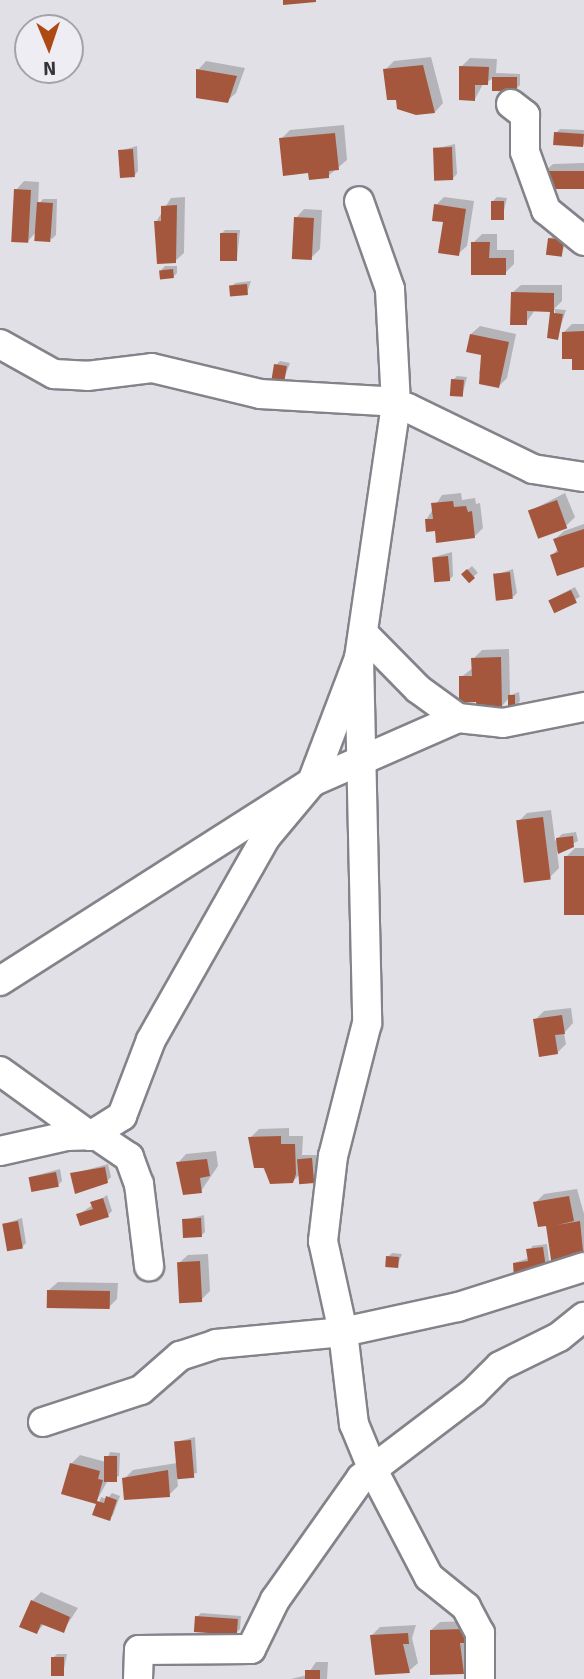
<!DOCTYPE html>
<html>
<head>
<meta charset="utf-8">
<style>
  body { margin:0 }
  #map { position:relative; width:584px; height:1679px; overflow:hidden; background:#e1e0e7; font-family:Signika,sans-serif }
  div>[style] { position:absolute }
  [style*='--x'] { left:calc(var(--x)*1px); top:calc(var(--y)*1px); width:calc(var(--w)*1px); rotate:calc(var(--a)*1deg) }
  .shadow>* { inset:0; background:#0003; transform-origin:0 0 }
  .building>* { inset:0; background:#a4573c; transform-origin:0 0 }
  .roads { filter:drop-shadow(2px 0 #848389) drop-shadow(-2px 0 #848389) drop-shadow(0 2px #848389) drop-shadow(0 -2px #848389) }
  .minor>* { height:28px; margin:-14px; padding:0 14px; transform-origin:14px; border-radius:14px; background:#fff }
  span { translate:-50% -50%; white-space:nowrap; text-align:center; line-height:1.15; -webkit-text-stroke:7px #eeedf4; paint-order:stroke }
  .north { position:absolute; left:14px; top:14px; width:70px; height:70px; box-sizing:border-box; background:#eeedf4; border:2px solid #a4a3a8; border-radius:50%; rotate:178deg; font-size:19px; font-weight:700; line-height:28px; text-align:center; color:#353437 }
  .north::after { content:''; display:block; margin:auto; width:24px; height:32px; background:#ad4a14; clip-path:polygon(50% 0,100% 100%,50% 72%,0 100%) }
</style>
</head>
<body>
<div id="map">
  <div class="shadow">
    <i style="clip-path:polygon(431px 57px,443px 103px,435px 112px,398px 98px,385px 70px,394px 61px)"></i>
    <i style="clip-path:polygon(470px 58px,497px 59px,496px 73px,520px 74px,520px 85px,516px 89px,494px 78px,483px 84px,475px 99px,461px 67px)"></i>
    <i style="clip-path:polygon(206px 61px,245px 68px,236px 93px,227px 101px,198px 70px)"></i>
    <i style="clip-path:polygon(344px 125px,347px 160px,328px 176px,281px 139px,290px 130px)"></i>
    <i style="clip-path:polygon(560px 129px,584px 130px,584px 145px,556px 133px)"></i>
    <i style="clip-path:polygon(455px 144px,457px 174px,453px 178px,434px 149px)"></i>
    <i style="clip-path:polygon(137px 146px,138px 171px,134px 176px,119px 151px)"></i>
    <i style="clip-path:polygon(584px 163px,584px 187px,544px 172px,553px 164px)"></i>
    <i style="clip-path:polygon(24px 181px,39px 182px,38px 205px,43px 199px,57px 199px,56px 235px,52px 239px,38px 230px,28px 241px,16px 190px)"></i>
    <i style="clip-path:polygon(185px 197px,184px 253px,175px 261px,156px 222px,171px 198px)"></i>
    <i style="clip-path:polygon(444px 197px,474px 201px,467px 246px,458px 254px,436px 205px)"></i>
    <i style="clip-path:polygon(497px 197px,507px 198px,502px 219px,493px 201px)"></i>
    <i style="clip-path:polygon(304px 209px,322px 210px,320px 249px,312px 257px,296px 218px)"></i>
    <i style="clip-path:polygon(225px 230px,240px 230px,237px 259px,221px 234px)"></i>
    <i style="clip-path:polygon(482px 234px,497px 234px,497px 250px,514px 250px,514px 264px,505px 273px,473px 243px)"></i>
    <i style="clip-path:polygon(554px 235px,567px 236px,562px 254px,550px 239px)"></i>
    <i style="clip-path:polygon(165px 266px,177px 266px,177px 273px,173px 277px,161px 270px)"></i>
    <i style="clip-path:polygon(251px 281px,247px 293px,231px 287px,235px 283px)"></i>
    <i style="clip-path:polygon(521px 285px,562px 285px,562px 301px,554px 309px,566px 310px,557px 338px,555px 310px,535px 310px,526px 323px,512px 293px)"></i>
    <i style="clip-path:polygon(572px 324px,584px 324px,584px 368px,564px 332px)"></i>
    <i style="clip-path:polygon(480px 326px,516px 334px,507px 378px,498px 387px,479px 374px,483px 354px,471px 334px)"></i>
    <i style="clip-path:polygon(280px 361px,290px 363px,283px 381px,276px 365px)"></i>
    <i style="clip-path:polygon(457px 376px,467px 377px,462px 396px,453px 380px)"></i>
    <i style="clip-path:polygon(461px 493px,462px 500px,475px 498px,476px 504px,480px 503px,483px 528px,475px 536px,426px 520px,442px 495px)"></i>
    <i style="clip-path:polygon(565px 493px,575px 517px,566px 526px,530px 511px)"></i>
    <i style="clip-path:polygon(584px 524px,584px 566px,552px 555px,558px 549px,555px 539px,564px 531px)"></i>
    <i style="clip-path:polygon(452px 552px,453px 576px,449px 580px,434px 557px)"></i>
    <i style="left:472px;top:566px;width:9px;height:13px;rotate:49deg"></i>
    <i style="clip-path:polygon(513px 569px,517px 593px,513px 597px,495px 575px)"></i>
    <i style="left:575px;top:587px;width:11px;height:29px;rotate:63deg"></i>
    <i style="clip-path:polygon(509px 649px,510px 695px,519px 692px,520px 701px,516px 705px,509px 698px,501px 707px,478px 700px,461px 677px,473px 668px,473px 659px,482px 650px)"></i>
    <i style="clip-path:polygon(551px 810px,555px 841px,562px 834px,576px 832px,578px 841px,557px 852px,559px 868px,550px 877px,518px 822px,527px 813px)"></i>
    <i style="clip-path:polygon(575px 848px,584px 848px,584px 913px,566px 857px)"></i>
    <i style="clip-path:polygon(571px 1008px,573px 1023px,564px 1033px,566px 1044px,557px 1053px,535px 1020px,544px 1011px)"></i>
    <i style="clip-path:polygon(289px 1128px,289px 1136px,303px 1136px,302px 1155px,316px 1155px,317px 1178px,313px 1182px,300px 1174px,293px 1181px,266px 1174px,250px 1138px,259px 1129px)"></i>
    <i style="clip-path:polygon(216px 1151px,218px 1166px,201px 1191px,178px 1163px,186px 1154px)"></i>
    <i style="clip-path:polygon(108px 1164px,111px 1177px,107px 1181px,72px 1174px)"></i>
    <i style="clip-path:polygon(60px 1169px,62px 1181px,58px 1185px,30px 1177px)"></i>
    <i style="clip-path:polygon(577px 1189px,584px 1214px,584px 1259px,547px 1223px,535px 1203px,544px 1194px)"></i>
    <i style="clip-path:polygon(107px 1195px,112px 1211px,108px 1215px,78px 1215px)"></i>
    <i style="clip-path:polygon(204px 1215px,205px 1232px,201px 1236px,184px 1220px)"></i>
    <i style="clip-path:polygon(22px 1218px,26px 1243px,22px 1247px,4px 1224px)"></i>
    <i style="clip-path:polygon(547px 1244px,550px 1269px,514px 1263px,529px 1258px,532px 1246px)"></i>
    <i style="clip-path:polygon(392px 1253px,402px 1254px,397px 1266px,388px 1257px)"></i>
    <i style="clip-path:polygon(208px 1254px,210px 1291px,201px 1300px,179px 1263px,188px 1255px)"></i>
    <i style="clip-path:polygon(58px 1282px,118px 1283px,117px 1299px,109px 1307px,49px 1290px)"></i>
    <i style="clip-path:polygon(195px 1437px,197px 1473px,177px 1477px,178px 1486px,169px 1495px,124px 1479px,133px 1470px,177px 1463px,176px 1442px)"></i>
    <i style="clip-path:polygon(110px 1452px,120px 1453px,119px 1476px,108px 1480px,96px 1502px,71px 1464px,80px 1455px,106px 1462px)"></i>
    <i style="clip-path:polygon(112px 1493px,120px 1496px,113px 1515px,109px 1519px,95px 1514px,101px 1497px,107px 1499px)"></i>
    <i style="clip-path:polygon(41px 1592px,78px 1608px,63px 1631px,45px 1623px,37px 1632px,32px 1601px)"></i>
    <i style="clip-path:polygon(201px 1613px,241px 1616px,240px 1629px,236px 1633px,197px 1617px)"></i>
    <i style="clip-path:polygon(473px 1621px,472px 1664px,464px 1673px,431px 1630px,440px 1622px)"></i>
    <i style="clip-path:polygon(416px 1625px,412px 1638px,418px 1663px,409px 1671px,371px 1636px,380px 1627px)"></i>
    <i style="clip-path:polygon(57px 1654px,67px 1654px,63px 1674px,53px 1658px)"></i>
    <i style="clip-path:polygon(316px 1662px,328px 1662px,327px 1679px,291px 1679px,307px 1675px)"></i>
  </div>
  <div class="building">
    <i style="clip-path:polygon(283px 0,316px 0,316px 2px,283px 5px)"></i>
    <i style="clip-path:polygon(423px 65px,435px 113px,416px 115px,397px 109px,396px 100px,387px 100px,383px 69px)"></i>
    <i style="clip-path:polygon(459px 66px,489px 67px,488px 85px,475px 85px,475px 101px,459px 100px)"></i>
    <i style="clip-path:polygon(196px 69px,237px 76px,228px 103px,196px 98px)"></i>
    <i style="left:492px;top:77px;width:25px;height:14px"></i>
    <i style="left:554px;top:132px;width:30px;height:13px;rotate:4deg"></i>
    <i style="clip-path:polygon(335px 133px,339px 170px,329px 171px,329px 178px,309px 180px,308px 173px,283px 176px,279px 138px)"></i>
    <i style="left:452px;top:147px;width:33px;height:19px;rotate:88deg"></i>
    <i style="left:133px;top:149px;width:28px;height:15px;rotate:86deg"></i>
    <i style="left:584px;top:171px;width:18px;height:42px;rotate:90deg"></i>
    <i style="left:14px;top:189px;width:17px;height:53px;rotate:3deg"></i>
    <i style="left:491px;top:201px;width:13px;height:19px"></i>
    <i style="left:37px;top:202px;width:16px;height:39px;rotate:4deg"></i>
    <i style="clip-path:polygon(434px 204px,466px 209px,459px 256px,438px 253px,443px 222px,432px 221px)"></i>
    <i style="clip-path:polygon(177px 205px,176px 263px,157px 264px,154px 221px,161px 221px,161px 206px)"></i>
    <i style="left:294px;top:217px;width:20px;height:42px;rotate:3deg"></i>
    <i style="left:237px;top:233px;width:28px;height:17px;rotate:90deg"></i>
    <i style="left:548px;top:238px;width:16px;height:17px;rotate:7deg"></i>
    <i style="clip-path:polygon(471px 242px,490px 242px,489px 258px,506px 258px,506px 275px,471px 275px)"></i>
    <i style="left:173px;top:269px;width:9px;height:14px;rotate:84deg"></i>
    <i style="left:247px;top:284px;width:11px;height:18px;rotate:85deg"></i>
    <i style="clip-path:polygon(511px 292px,554px 293px,554px 313px,563px 314px,558px 340px,547px 338px,550px 312px,527px 311px,527px 325px,510px 325px)"></i>
    <i style="clip-path:polygon(584px 331px,584px 370px,572px 370px,572px 359px,562px 359px,562px 332px)"></i>
    <i style="clip-path:polygon(470px 334px,509px 342px,499px 388px,479px 384px,481px 355px,466px 352px)"></i>
    <i style="left:274px;top:364px;width:13px;height:17px;rotate:9deg"></i>
    <i style="left:451px;top:379px;width:13px;height:17px;rotate:4deg"></i>
    <i style="left:557px;top:500px;width:30px;height:31px;rotate:70deg"></i>
    <i style="clip-path:polygon(453px 501px,454px 507px,466px 506px,468px 512px,472px 511px,475px 538px,436px 543px,435px 531px,426px 532px,425px 519px,433px 519px,431px 503px)"></i>
    <i style="clip-path:polygon(584px 529px,584px 567px,557px 576px,550px 555px,558px 552px,553px 539px)"></i>
    <i style="left:448px;top:556px;width:25px;height:16px;rotate:85deg"></i>
    <i style="left:467px;top:569px;width:12px;height:8px;rotate:48deg"></i>
    <i style="left:510px;top:572px;width:27px;height:17px;rotate:84deg"></i>
    <i style="left:571px;top:590px;width:14px;height:25px;rotate:65deg"></i>
    <i style="clip-path:polygon(501px 657px,502px 708px,477px 709px,476px 702px,459px 703px,459px 676px,472px 676px,471px 658px)"></i>
    <i style="left:508px;top:695px;width:7px;height:12px"></i>
    <i style="left:543px;top:817px;width:63px;height:27px;rotate:83deg"></i>
    <i style="clip-path:polygon(573px 836px,574px 847px,558px 854px,556px 838px)"></i>
    <i style="left:564px;top:856px;width:20px;height:59px"></i>
    <i style="clip-path:polygon(562px 1015px,565px 1034px,555px 1035px,558px 1054px,539px 1057px,533px 1019px)"></i>
    <i style="clip-path:polygon(281px 1136px,281px 1144px,295px 1144px,296px 1174px,293px 1183px,270px 1184px,264px 1168px,254px 1168px,248px 1137px)"></i>
    <i style="left:312px;top:1158px;width:25px;height:15px;rotate:85deg"></i>
    <i style="clip-path:polygon(207px 1159px,210px 1176px,200px 1178px,202px 1193px,183px 1195px,176px 1162px)"></i>
    <i style="clip-path:polygon(105px 1167px,108px 1183px,75px 1194px,70px 1173px)"></i>
    <i style="left:56px;top:1172px;width:15px;height:28px;rotate:79deg"></i>
    <i style="clip-path:polygon(569px 1196px,574px 1221px,557px 1225px,580px 1221px,584px 1261px,552px 1266px,546px 1226px,538px 1227px,533px 1202px)"></i>
    <i style="clip-path:polygon(103px 1198px,109px 1217px,80px 1226px,76px 1214px,93px 1209px,90px 1202px)"></i>
    <i style="left:201px;top:1218px;width:19px;height:19px;rotate:87deg"></i>
    <i style="left:18px;top:1221px;width:28px;height:16px;rotate:80deg"></i>
    <i style="clip-path:polygon(543px 1247px,547px 1275px,514px 1279px,513px 1263px,528px 1261px,526px 1249px)"></i>
    <i style="left:386px;top:1256px;width:13px;height:11px;rotate:4deg"></i>
    <i style="left:200px;top:1261px;width:41px;height:23px;rotate:87deg"></i>
    <i style="left:47px;top:1290px;width:63px;height:18px;rotate:1deg"></i>
    <i style="left:191px;top:1440px;width:38px;height:17px;rotate:85deg"></i>
    <i style="left:104px;top:1456px;width:13px;height:26px"></i>
    <i style="clip-path:polygon(70px 1463px,100px 1471px,98px 1479px,103px 1480px,97px 1501px,104px 1503px,106px 1496px,117px 1500px,110px 1521px,92px 1515px,96px 1504px,61px 1494px)"></i>
    <i style="clip-path:polygon(168px 1470px,170px 1497px,124px 1500px,122px 1478px)"></i>
    <i style="clip-path:polygon(31px 1600px,70px 1617px,64px 1633px,41px 1624px,37px 1634px,19px 1627px)"></i>
    <i style="left:195px;top:1616px;width:43px;height:16px;rotate:4deg"></i>
    <i style="clip-path:polygon(465px 1629px,465px 1643px,460px 1643px,464px 1674px,430px 1675px,430px 1630px)"></i>
    <i style="clip-path:polygon(408px 1633px,409px 1644px,403px 1644px,410px 1673px,375px 1675px,370px 1635px)"></i>
    <i style="left:51px;top:1657px;width:13px;height:19px"></i>
    <i style="left:305px;top:1670px;width:15px;height:9px"></i>
  </div>
  <div class="roads">
    <div class="minor">
      <i style="--x:511;--y:104;--w:18;--a:38"></i>
      <i style="--x:525;--y:115;--w:37;--a:90"></i>
      <i style="--x:525;--y:152;--w:62;--a:70.1"></i>
      <i style="--x:546;--y:210;--w:49;--a:39.2"></i>
      <i style="--x:0;--y:344;--w:62;--a:29.1"></i>
      <i style="--x:54;--y:374;--w:33;--a:3"></i>
      <i style="--x:87;--y:376;--w:65;--a:-7"></i>
      <i style="--x:152;--y:368;--w:111;--a:13.5"></i>
      <i style="--x:260;--y:394;--w:123;--a:3.3"></i>
      <i style="--x:383;--y:401;--w:26;--a:16"></i>
      <i style="--x:408;--y:408;--w:139;--a:26"></i>
      <i style="--x:533;--y:469;--w:52;--a:8.9"></i>
      <i style="--x:363;--y:633;--w:78;--a:45.5"></i>
      <i style="--x:418;--y:689;--w:49;--a:35.9"></i>
      <i style="--x:458;--y:718;--w:45;--a:6.3"></i>
      <i style="--x:503;--y:723;--w:83;--a:-11.2"></i>
      <i style="--x:359;--y:658;--w:365;--a:88.7"></i>
      <i style="--x:367;--y:1023;--w:137;--a:104.3"></i>
      <i style="--x:333;--y:1156;--w:86;--a:96.7"></i>
      <i style="--x:323;--y:1241;--w:93;--a:77.6"></i>
      <i style="--x:343;--y:1332;--w:93;--a:83.2"></i>
      <i style="--x:354;--y:1424;--w:50;--a:67.6"></i>
      <i style="--x:373;--y:1470;--w:121;--a:62.4"></i>
      <i style="--x:429;--y:1577;--w:48;--a:39"></i>
      <i style="--x:466;--y:1607;--w:30;--a:62"></i>
      <i style="--x:480;--y:1633;--w:46;--a:90"></i>
      <i style="--x:0;--y:981;--w:370;--a:-32.5"></i>
      <i style="--x:312;--y:782;--w:133;--a:-69.2"></i>
      <i style="--x:359;--y:658;--w:257;--a:-81.7"></i>
      <i style="--x:396;--y:404;--w:115;--a:-93"></i>
      <i style="--x:390;--y:289;--w:93;--a:-109.4"></i>
      <i style="--x:0;--y:1071;--w:111;--a:35.8"></i>
      <i style="--x:90;--y:1136;--w:38;--a:-32"></i>
      <i style="--x:122;--y:1116;--w:81;--a:-69.1"></i>
      <i style="--x:151;--y:1040;--w:233;--a:-60.5"></i>
      <i style="--x:266;--y:837;--w:72;--a:-50.1"></i>
      <i style="--x:312;--y:782;--w:159;--a:-23.7"></i>
      <i style="--x:0;--y:1151;--w:69;--a:-12.6"></i>
      <i style="--x:67;--y:1136;--w:29;--a:-2"></i>
      <i style="--x:96;--y:1135;--w:40;--a:34"></i>
      <i style="--x:129;--y:1157;--w:29;--a:70"></i>
      <i style="--x:139;--y:1184;--w:83;--a:83"></i>
      <i style="--x:43;--y:1422;--w:103;--a:-18.1"></i>
      <i style="--x:141;--y:1390;--w:52;--a:-41.1"></i>
      <i style="--x:180;--y:1356;--w:38;--a:-18"></i>
      <i style="--x:216;--y:1344;--w:128;--a:-5.4"></i>
      <i style="--x:343;--y:1332;--w:118;--a:-12.3"></i>
      <i style="--x:458;--y:1307;--w:132;--a:-17.6"></i>
      <i style="--x:138;--y:1679;--w:29;--a:-88"></i>
      <i style="--x:139;--y:1650;--w:112;--a:-0.5"></i>
      <i style="--x:251;--y:1649;--w:55;--a:-63.9"></i>
      <i style="--x:275;--y:1600;--w:149;--a:-54.8"></i>
      <i style="--x:361;--y:1478;--w:141;--a:-37.2"></i>
      <i style="--x:473;--y:1393;--w:38;--a:-45"></i>
      <i style="--x:500;--y:1366;--w:66;--a:-26.2"></i>
      <i style="--x:559;--y:1337;--w:32;--a:-39"></i>
    </div>
  </div>
  <div class="north">N</div>
</div>
</body>
</html>
